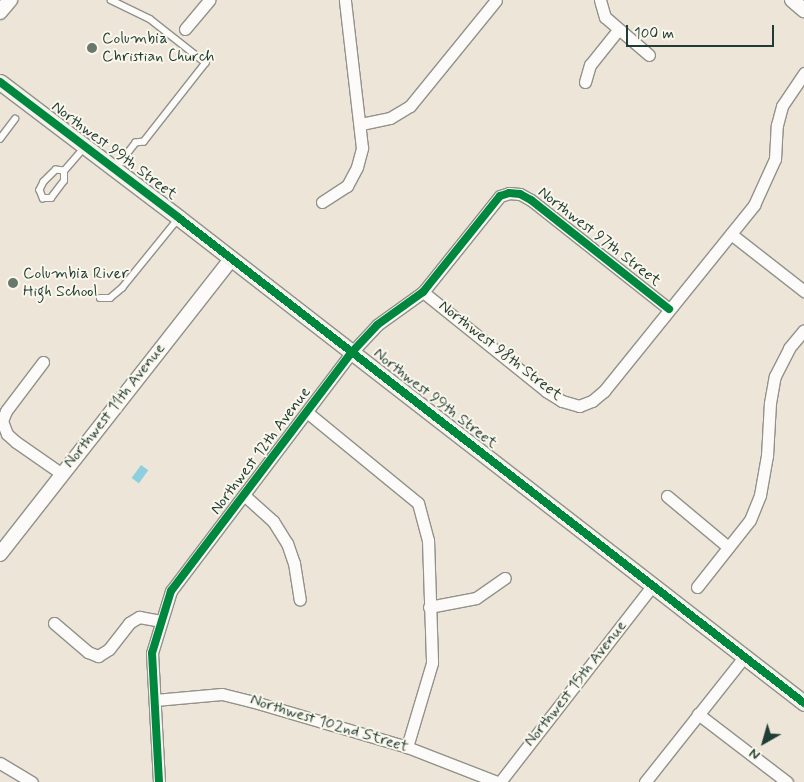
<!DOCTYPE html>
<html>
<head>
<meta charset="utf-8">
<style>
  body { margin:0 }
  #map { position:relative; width:804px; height:782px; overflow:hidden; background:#ece5d8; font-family:Mynerve,sans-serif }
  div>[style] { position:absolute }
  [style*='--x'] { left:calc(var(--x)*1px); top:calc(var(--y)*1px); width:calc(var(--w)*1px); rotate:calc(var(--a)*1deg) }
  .water>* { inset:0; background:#8dcfdf; transform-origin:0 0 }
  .roads { filter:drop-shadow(1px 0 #91928a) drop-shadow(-1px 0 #91928a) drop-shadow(0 1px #91928a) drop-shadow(0 -1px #91928a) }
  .service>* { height:5.5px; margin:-2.75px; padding:0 2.75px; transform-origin:2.75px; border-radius:2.75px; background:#fcfbf9 }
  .minor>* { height:11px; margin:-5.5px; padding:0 5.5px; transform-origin:5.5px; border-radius:5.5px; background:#fcfbf9 }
  .tertiary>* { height:14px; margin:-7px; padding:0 7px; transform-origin:7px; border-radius:7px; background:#fcfbf9 }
  .secondary>* { height:15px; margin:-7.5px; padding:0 7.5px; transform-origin:7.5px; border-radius:7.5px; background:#f5f3ee }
  .cycleway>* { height:8px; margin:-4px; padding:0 4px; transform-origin:4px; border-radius:4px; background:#00873e }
  .dots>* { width:14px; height:14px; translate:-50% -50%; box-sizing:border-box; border:2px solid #fbf7ec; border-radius:50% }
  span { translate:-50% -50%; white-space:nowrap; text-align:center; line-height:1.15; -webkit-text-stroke:4px #fbf7ec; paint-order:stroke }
  .poi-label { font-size:16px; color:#1f3d34 }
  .left { translate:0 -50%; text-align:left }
  .street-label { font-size:16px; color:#1f3d34 }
  .north { position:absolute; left:739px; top:717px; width:50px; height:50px; -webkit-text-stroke:4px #fbf7ec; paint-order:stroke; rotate:218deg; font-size:14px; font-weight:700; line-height:20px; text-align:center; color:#1f3d34 }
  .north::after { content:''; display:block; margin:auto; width:18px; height:22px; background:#1f3d34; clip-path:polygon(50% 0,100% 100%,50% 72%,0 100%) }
  .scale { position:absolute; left:626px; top:25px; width:148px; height:22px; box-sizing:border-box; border:2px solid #1f3d34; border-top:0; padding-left:6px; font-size:15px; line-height:18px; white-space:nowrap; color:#1f3d34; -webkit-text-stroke:4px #fbf7ec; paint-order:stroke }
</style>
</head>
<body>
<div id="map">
  <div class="water">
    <i style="left:141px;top:465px;width:9px;height:16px;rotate:36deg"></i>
  </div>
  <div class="roads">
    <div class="service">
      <i style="--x:111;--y:0;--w:43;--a:26"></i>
      <i style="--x:150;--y:19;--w:71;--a:38.2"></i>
      <i style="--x:206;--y:63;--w:100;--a:128.1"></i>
      <i style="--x:144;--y:142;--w:8;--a:173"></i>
      <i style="--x:136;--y:143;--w:33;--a:128"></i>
      <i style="--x:0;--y:139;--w:25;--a:-53"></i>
      <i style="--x:64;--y:171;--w:8;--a:-173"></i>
      <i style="--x:56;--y:170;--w:17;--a:135"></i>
      <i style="--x:44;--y:182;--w:9;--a:117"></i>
      <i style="--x:40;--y:190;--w:9;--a:69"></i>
      <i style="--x:43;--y:198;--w:8;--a:0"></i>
      <i style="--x:51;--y:198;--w:21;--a:-53"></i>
      <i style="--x:64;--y:181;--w:10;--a:-90"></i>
      <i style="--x:64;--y:171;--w:30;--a:-49"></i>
      <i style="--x:100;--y:298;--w:10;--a:0"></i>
      <i style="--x:110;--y:298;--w:16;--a:-40"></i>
      <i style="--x:122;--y:288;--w:89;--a:-50.9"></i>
    </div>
    <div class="minor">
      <i style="--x:600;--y:0;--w:18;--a:74"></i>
      <i style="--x:605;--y:17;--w:58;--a:40.8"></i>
      <i style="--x:185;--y:29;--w:38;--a:-50"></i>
      <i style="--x:585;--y:82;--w:18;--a:-74"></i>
      <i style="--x:590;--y:65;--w:45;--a:-51.3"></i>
      <i style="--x:361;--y:124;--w:30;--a:-12"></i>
      <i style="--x:390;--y:118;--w:23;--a:-31"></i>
      <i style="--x:410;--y:106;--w:136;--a:-50.9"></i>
      <i style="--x:322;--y:202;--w:30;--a:-33"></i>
      <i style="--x:347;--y:186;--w:21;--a:-62"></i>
      <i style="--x:357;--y:167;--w:20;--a:-75"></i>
      <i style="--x:362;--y:148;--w:149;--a:-96.6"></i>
      <i style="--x:731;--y:234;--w:93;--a:38"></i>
      <i style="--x:423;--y:292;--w:158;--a:38.8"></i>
      <i style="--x:546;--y:391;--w:19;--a:32"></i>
      <i style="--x:562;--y:401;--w:18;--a:16"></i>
      <i style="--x:579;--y:406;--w:14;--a:-21"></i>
      <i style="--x:592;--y:401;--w:16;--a:-40"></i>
      <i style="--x:604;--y:391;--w:239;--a:-51.1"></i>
      <i style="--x:754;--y:205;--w:51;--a:-65.5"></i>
      <i style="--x:775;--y:159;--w:34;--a:-87"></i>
      <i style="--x:777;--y:125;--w:20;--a:-75"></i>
      <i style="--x:782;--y:106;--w:40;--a:-56"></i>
      <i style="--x:43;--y:362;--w:61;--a:127.1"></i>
      <i style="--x:6;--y:411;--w:11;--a:112"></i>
      <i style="--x:2;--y:421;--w:14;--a:69"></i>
      <i style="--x:7;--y:434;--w:12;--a:42"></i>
      <i style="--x:16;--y:442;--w:56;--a:34.8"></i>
      <i style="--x:308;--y:413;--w:142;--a:39.3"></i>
      <i style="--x:418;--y:503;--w:38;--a:75"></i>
      <i style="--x:428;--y:540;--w:123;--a:88.1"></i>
      <i style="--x:432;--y:663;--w:88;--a:106.6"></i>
      <i style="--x:245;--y:496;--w:38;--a:42"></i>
      <i style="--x:273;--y:521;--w:26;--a:58"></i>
      <i style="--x:287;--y:543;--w:21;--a:71"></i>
      <i style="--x:294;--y:563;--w:37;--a:81"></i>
      <i style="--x:667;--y:496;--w:80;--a:39.9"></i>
      <i style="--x:697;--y:587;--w:85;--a:-51.7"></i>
      <i style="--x:750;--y:520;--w:27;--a:-68"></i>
      <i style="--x:760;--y:495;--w:40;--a:-80"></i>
      <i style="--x:767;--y:456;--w:53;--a:-86.8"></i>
      <i style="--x:770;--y:403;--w:27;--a:-80"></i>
      <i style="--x:775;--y:376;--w:31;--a:-63"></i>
      <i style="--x:789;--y:348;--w:23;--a:-50"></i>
      <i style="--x:429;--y:607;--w:48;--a:-10.8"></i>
      <i style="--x:476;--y:598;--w:35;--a:-35"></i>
      <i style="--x:54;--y:623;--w:45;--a:40.5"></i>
      <i style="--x:88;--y:652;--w:11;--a:22"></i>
      <i style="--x:98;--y:656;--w:13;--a:-32"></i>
      <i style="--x:109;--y:649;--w:33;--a:-52"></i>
      <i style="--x:129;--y:623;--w:12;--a:-31"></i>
      <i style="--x:139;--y:617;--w:22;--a:10"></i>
      <i style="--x:155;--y:700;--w:67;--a:-5.1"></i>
      <i style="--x:222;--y:694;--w:30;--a:14"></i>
      <i style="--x:251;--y:701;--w:163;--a:16.4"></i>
      <i style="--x:407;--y:747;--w:97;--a:21.3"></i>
      <i style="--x:698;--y:714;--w:112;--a:37.4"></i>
      <i style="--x:0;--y:763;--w:37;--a:31"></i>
      <i style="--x:159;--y:782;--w:129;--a:-93.1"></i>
      <i style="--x:152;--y:653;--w:65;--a:-73"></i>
      <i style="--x:171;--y:591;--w:300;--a:-52.9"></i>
      <i style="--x:352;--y:352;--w:37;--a:-47"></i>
      <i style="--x:377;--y:325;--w:57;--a:-35.7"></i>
      <i style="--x:423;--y:292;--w:123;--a:-51.3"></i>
      <i style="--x:500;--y:196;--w:9;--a:-18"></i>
      <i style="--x:509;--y:193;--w:11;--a:5"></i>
      <i style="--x:520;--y:194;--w:13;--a:29"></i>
      <i style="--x:531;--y:200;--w:176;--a:38.3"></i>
      <i style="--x:500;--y:782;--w:248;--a:-52.2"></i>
      <i style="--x:645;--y:782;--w:159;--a:-51.6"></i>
    </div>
    <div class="tertiary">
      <i style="--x:792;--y:0;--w:16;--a:40"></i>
      <i style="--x:0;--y:12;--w:16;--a:-50"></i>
      <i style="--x:0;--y:554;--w:375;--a:-51.9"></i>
    </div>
    <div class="secondary">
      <i style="--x:0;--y:82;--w:225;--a:37.2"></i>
      <i style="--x:179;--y:218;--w:791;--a:37.81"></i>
    </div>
  </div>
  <div class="cycleway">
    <i style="--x:0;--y:82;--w:225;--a:37.2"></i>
    <i style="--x:179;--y:218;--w:791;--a:37.81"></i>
    <i style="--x:159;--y:782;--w:129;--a:-93.1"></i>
    <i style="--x:152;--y:653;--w:65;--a:-73"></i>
    <i style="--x:171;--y:591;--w:300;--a:-52.9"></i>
    <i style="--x:352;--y:352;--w:37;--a:-47"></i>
    <i style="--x:377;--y:325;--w:57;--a:-35.7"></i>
    <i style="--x:423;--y:292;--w:123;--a:-51.3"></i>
    <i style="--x:500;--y:196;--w:9;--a:-18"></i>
    <i style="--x:509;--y:193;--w:11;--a:5"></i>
    <i style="--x:520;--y:194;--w:13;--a:29"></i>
    <i style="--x:531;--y:200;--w:176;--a:38.3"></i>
  </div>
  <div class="dots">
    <i style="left:92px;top:48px;background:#67786d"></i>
    <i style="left:13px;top:283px;background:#67786d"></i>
  </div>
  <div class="poi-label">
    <span class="left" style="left:102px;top:48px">Columbia<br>Christian Church</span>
    <span class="left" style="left:23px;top:283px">Columbia River<br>High School</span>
  </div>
  <div class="street-label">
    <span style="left:114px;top:151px;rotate:37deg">Northwest 99th Street</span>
    <span style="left:599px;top:237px;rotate:38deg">Northwest 97th Street</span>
    <span style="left:500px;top:351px;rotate:38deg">Northwest 98th Street</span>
    <span style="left:435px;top:399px;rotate:38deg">Northwest 99th Street</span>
    <span style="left:115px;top:406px;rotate:-52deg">Northwest 11th Avenue</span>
    <span style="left:261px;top:451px;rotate:-53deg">Northwest 12th Avenue</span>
    <span style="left:576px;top:684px;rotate:-52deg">Northwest 15th Avenue</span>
    <span style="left:329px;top:724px;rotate:17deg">Northwest 102nd Street</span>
  </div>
  <div class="north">N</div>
  <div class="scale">100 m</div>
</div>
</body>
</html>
